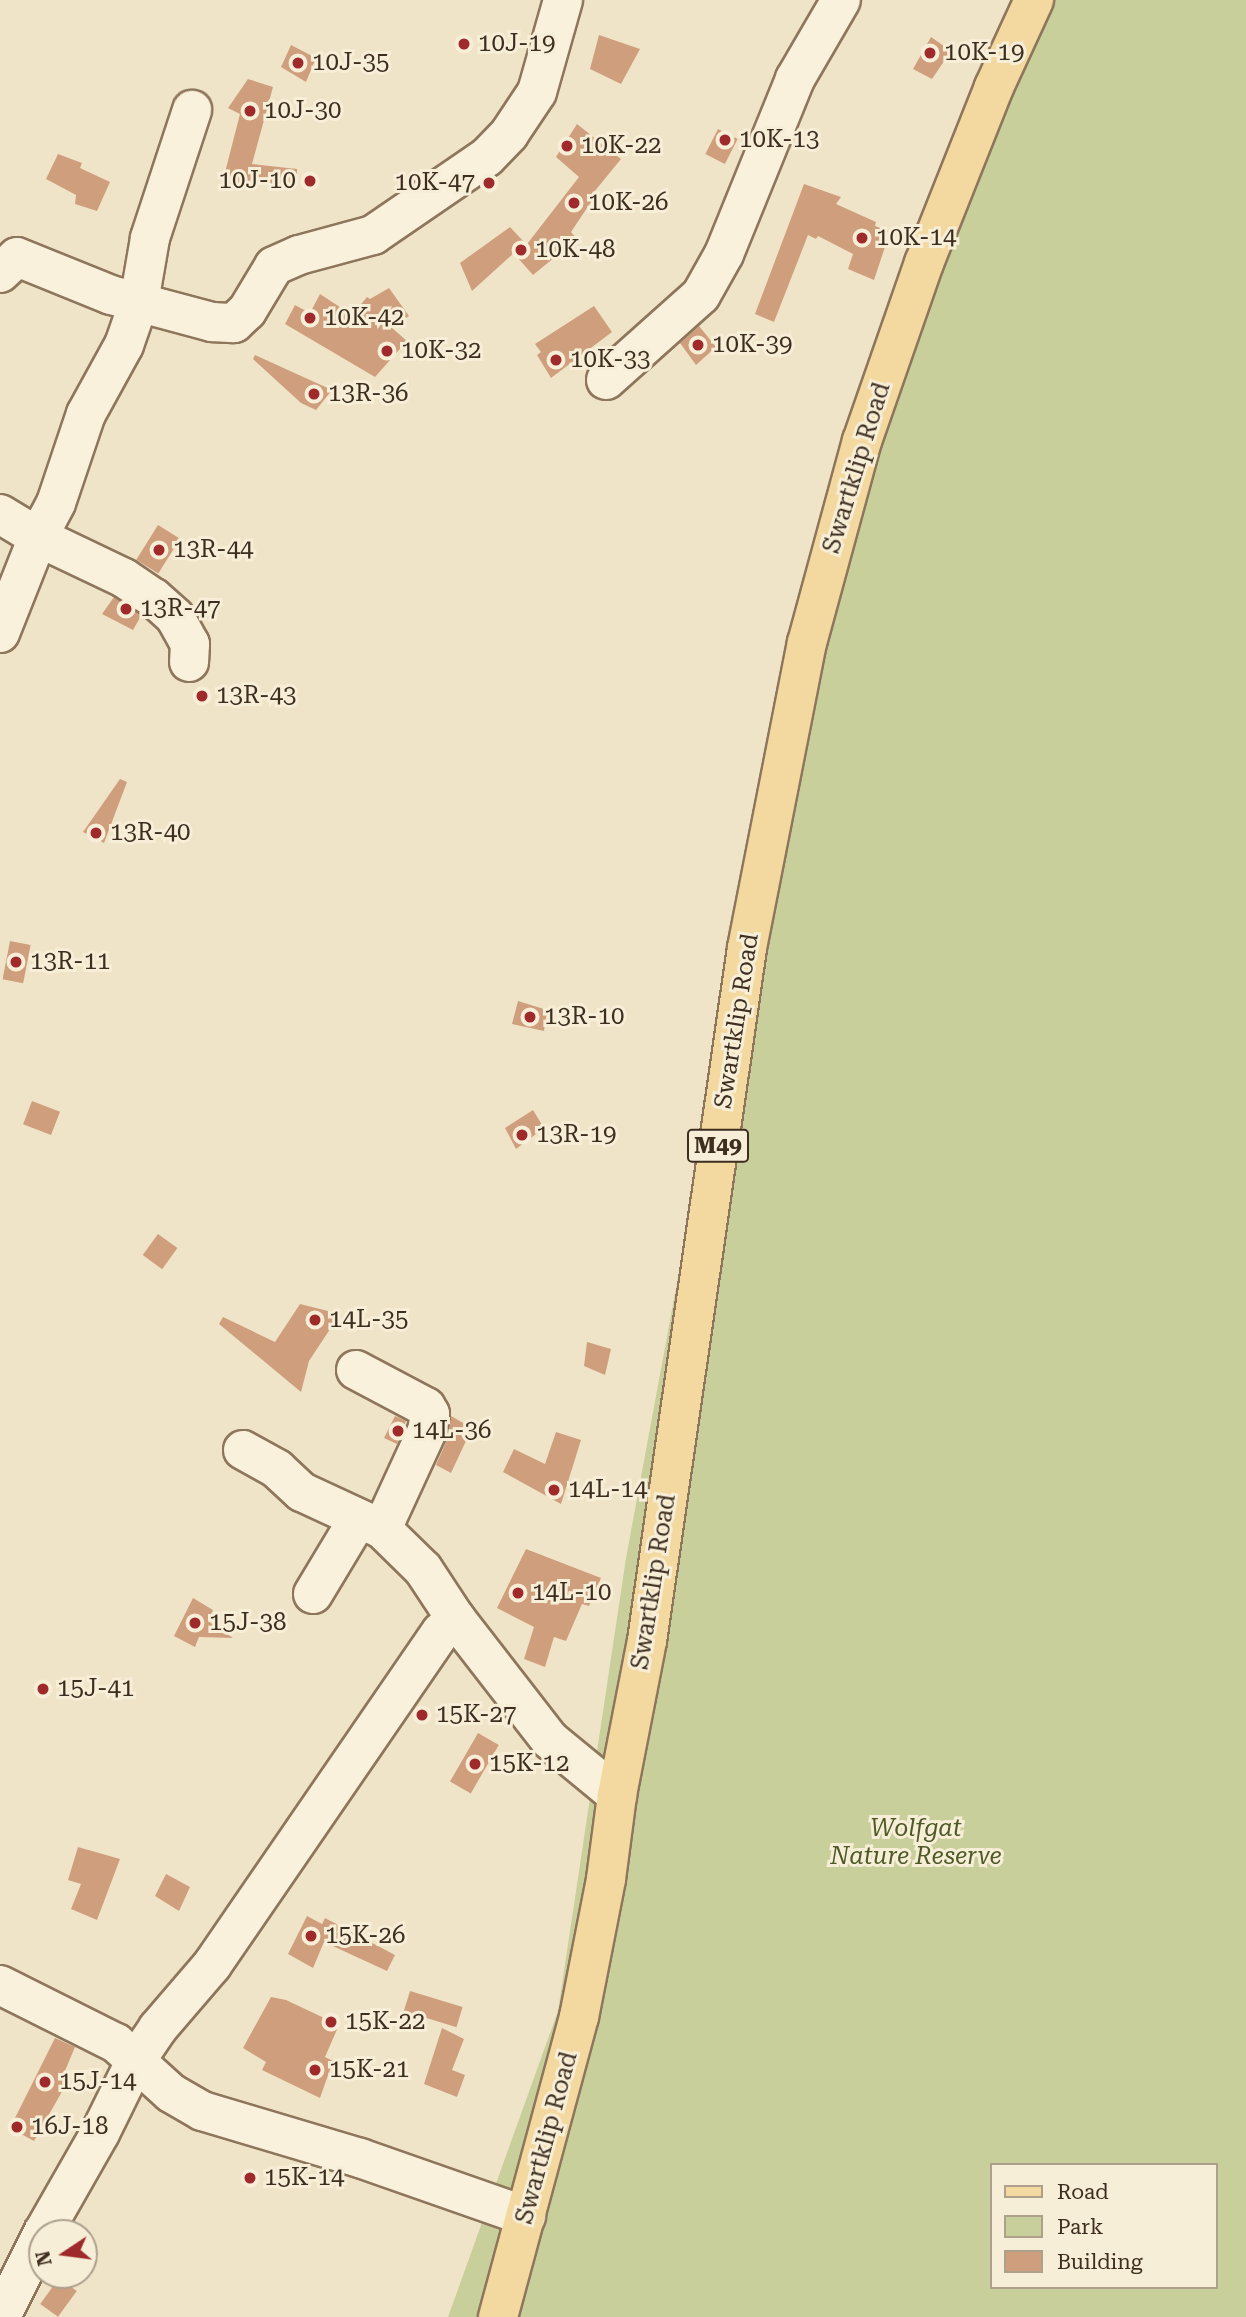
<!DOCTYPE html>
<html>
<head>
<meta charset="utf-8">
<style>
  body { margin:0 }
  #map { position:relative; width:1246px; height:2317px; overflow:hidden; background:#f0e4c8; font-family:"Roboto Serif",serif }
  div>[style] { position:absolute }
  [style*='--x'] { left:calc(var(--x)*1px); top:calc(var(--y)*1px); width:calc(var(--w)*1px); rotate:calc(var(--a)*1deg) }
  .green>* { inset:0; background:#c9cf9b }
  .building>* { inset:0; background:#cf9f7d; transform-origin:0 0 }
  .roads { filter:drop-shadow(2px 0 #8d765c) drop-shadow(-2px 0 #8d765c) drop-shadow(0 2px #8d765c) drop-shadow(0 -2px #8d765c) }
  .minor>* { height:38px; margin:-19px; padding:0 19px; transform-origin:19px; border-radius:19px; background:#faf1dc }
  .major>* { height:38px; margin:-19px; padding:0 19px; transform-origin:19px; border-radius:19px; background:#f3d9a0 }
  .dots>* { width:19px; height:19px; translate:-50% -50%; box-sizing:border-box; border:4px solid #f7eed8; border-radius:50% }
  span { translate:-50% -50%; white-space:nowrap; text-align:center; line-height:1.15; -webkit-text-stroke:6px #f7eed8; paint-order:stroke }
  .shield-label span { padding:2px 5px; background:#f7eed8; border:2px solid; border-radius:5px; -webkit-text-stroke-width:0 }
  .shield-label { font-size:23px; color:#3d2e20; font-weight:700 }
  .poi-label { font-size:24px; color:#3d2e20 }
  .left { translate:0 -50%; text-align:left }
  .right { translate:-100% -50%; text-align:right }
  .street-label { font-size:24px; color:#3d2e20 }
  .park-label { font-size:24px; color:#4d5a26; font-style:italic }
  .legend { position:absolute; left:990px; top:2163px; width:228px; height:126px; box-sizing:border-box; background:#f7eed8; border:2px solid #ada18e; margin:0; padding:9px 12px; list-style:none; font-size:21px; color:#3d2e20 }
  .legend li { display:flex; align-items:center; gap:14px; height:35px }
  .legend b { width:35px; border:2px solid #ada18e }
  .north { position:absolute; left:28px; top:2219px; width:70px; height:70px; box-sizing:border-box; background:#f7eed8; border:2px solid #ada18e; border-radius:50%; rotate:257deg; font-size:19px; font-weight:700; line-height:28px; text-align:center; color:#3d2e20 }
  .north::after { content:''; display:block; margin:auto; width:24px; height:32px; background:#9e2a2b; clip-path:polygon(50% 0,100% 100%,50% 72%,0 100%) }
</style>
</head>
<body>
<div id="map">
  <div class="green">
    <i style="clip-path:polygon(evenodd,1047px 0,1246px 0,1246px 2317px,448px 2317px,558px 2011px,626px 1558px,786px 694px,1030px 32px,1047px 0,992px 2165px,1216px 2165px,1216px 2287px,992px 2287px,992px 2165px)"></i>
  </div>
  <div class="building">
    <i style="clip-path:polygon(599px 35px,640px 49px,621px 84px,590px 69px)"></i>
    <i style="clip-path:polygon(931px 37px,951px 51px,932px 79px,913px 69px)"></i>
    <i style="clip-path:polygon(291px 45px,316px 58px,306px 82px,281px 67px)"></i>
    <i style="clip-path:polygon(248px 79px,273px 87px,252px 164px,297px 169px,297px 183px,222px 184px,240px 114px,228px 108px)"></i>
    <i style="clip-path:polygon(577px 124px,621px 159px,590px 197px,593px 199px,571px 232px,577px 239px,533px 275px,517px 257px,579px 177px,556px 157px)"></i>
    <i style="left:718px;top:129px;width:22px;height:28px;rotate:27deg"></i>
    <i style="clip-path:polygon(58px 154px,82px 163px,80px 168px,110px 182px,97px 211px,75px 204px,76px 195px,46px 179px)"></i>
    <i style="clip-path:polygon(804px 184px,841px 197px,836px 204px,876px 222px,875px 226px,888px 231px,880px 245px,885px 247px,874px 280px,848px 269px,853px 254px,818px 236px,816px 239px,808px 235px,774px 322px,755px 314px)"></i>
    <i style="clip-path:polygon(510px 227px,525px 243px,472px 291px,460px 263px)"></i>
    <i style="clip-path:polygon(389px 288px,409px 316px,392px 328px,407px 341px,375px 377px,285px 324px,295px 305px,310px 313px,320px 294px,352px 315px,367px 297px,370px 299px)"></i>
    <i style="clip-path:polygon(594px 306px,612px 332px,551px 378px,537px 355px,541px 352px,535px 344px)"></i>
    <i style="clip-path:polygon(699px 326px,716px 347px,696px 365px,680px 343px)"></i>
    <i style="clip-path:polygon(255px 355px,332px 390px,316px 410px,301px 403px,253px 359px)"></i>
    <i style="left:158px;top:525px;width:26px;height:41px;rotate:32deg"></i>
    <i style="clip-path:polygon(114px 597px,141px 616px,133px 630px,102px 614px)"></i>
    <i style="clip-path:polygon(120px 779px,127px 782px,104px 843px,83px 832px)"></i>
    <i style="left:10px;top:941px;width:21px;height:39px;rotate:11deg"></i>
    <i style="clip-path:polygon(518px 1001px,547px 1010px,544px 1031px,512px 1024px)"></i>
    <i style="left:32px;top:1101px;width:30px;height:25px;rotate:21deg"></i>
    <i style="clip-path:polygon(533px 1110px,544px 1128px,516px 1149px,505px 1128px)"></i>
    <i style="left:158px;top:1234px;width:24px;height:26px;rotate:36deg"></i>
    <i style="clip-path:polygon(300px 1304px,340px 1314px,309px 1361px,301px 1392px,219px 1324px,223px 1317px,275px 1342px)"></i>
    <i style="clip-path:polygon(587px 1342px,611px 1349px,605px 1375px,584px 1366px)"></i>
    <i style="clip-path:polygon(395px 1416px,406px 1421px,397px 1444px,384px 1438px)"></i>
    <i style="clip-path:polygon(451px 1416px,472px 1428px,451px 1473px,436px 1465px,447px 1440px)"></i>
    <i style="clip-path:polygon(556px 1432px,581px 1440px,561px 1504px,503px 1472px,514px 1449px,545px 1464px)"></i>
    <i style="clip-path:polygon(526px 1549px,601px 1578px,589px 1606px,582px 1604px,566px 1641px,554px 1637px,545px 1667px,524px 1659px,534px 1627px,497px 1608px)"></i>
    <i style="clip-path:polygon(193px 1598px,213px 1610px,208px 1621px,233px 1638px,199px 1637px,195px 1647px,174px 1636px)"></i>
    <i style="left:478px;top:1733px;width:24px;height:56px;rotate:30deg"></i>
    <i style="clip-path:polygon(78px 1847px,120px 1859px,97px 1920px,71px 1909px,81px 1884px,68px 1880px)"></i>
    <i style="clip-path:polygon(166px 1874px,190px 1887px,179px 1911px,155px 1896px)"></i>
    <i style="clip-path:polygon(307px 1916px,322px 1924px,325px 1918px,395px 1955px,387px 1971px,324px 1942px,313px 1968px,288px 1954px)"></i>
    <i style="left:410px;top:1991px;width:55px;height:21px;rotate:17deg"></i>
    <i style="clip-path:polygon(271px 1997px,286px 2000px,339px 2025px,325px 2057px,333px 2061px,320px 2098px,262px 2070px,266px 2062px,243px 2048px)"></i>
    <i style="clip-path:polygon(442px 2028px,464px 2039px,452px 2070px,465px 2075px,457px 2097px,424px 2084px)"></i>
    <i style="clip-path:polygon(55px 2038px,75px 2047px,62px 2078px,68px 2081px,34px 2141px,10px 2128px)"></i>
    <i style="left:59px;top:2278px;width:22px;height:32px;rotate:36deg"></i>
  </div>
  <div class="roads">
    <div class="minor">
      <i style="--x:0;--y:273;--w:23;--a:-43"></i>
      <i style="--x:17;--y:257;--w:101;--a:22"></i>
      <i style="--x:111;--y:295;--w:105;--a:15"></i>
      <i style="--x:212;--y:322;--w:22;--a:3"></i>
      <i style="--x:234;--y:323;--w:18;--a:-43"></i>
      <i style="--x:247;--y:311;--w:52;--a:-59"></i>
      <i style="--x:274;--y:266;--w:27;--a:-24"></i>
      <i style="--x:299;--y:255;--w:77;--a:-15.1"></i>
      <i style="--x:373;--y:235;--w:138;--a:-34.4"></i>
      <i style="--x:487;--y:157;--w:32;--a:-46"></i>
      <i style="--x:509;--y:134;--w:50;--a:-56.3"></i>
      <i style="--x:537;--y:92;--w:96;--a:-74.2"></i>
      <i style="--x:606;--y:380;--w:127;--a:-41.8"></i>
      <i style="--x:701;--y:295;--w:47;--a:-60.7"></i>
      <i style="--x:724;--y:254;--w:189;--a:-67.9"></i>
      <i style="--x:795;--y:79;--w:91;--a:-59.8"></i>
      <i style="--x:0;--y:514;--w:44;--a:31.2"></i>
      <i style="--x:38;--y:537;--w:95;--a:25.5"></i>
      <i style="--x:124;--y:578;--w:36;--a:34"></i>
      <i style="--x:154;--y:598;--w:28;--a:42"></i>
      <i style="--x:175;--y:617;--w:31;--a:61"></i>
      <i style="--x:190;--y:644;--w:18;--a:93"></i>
      <i style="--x:0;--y:633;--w:103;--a:-68.4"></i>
      <i style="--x:38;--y:537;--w:38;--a:-62"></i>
      <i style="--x:56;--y:503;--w:94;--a:-71.4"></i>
      <i style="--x:86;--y:414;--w:79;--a:-61.2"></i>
      <i style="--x:124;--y:345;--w:46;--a:-70.8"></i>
      <i style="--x:139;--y:302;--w:65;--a:-80.2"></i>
      <i style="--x:150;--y:238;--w:135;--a:-71.8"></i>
      <i style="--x:356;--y:1370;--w:79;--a:27.9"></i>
      <i style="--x:426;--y:1407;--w:8;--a:60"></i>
      <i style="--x:430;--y:1414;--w:17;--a:100"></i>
      <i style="--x:427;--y:1431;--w:108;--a:114.7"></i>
      <i style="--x:382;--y:1529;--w:57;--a:44.3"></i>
      <i style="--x:423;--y:1569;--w:60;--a:56.6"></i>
      <i style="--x:456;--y:1619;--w:153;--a:52.2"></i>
      <i style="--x:550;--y:1740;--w:87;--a:39.4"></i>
      <i style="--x:243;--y:1450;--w:39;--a:29"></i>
      <i style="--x:277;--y:1469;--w:34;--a:43"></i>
      <i style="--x:302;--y:1492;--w:88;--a:24.8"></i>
      <i style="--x:313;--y:1594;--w:87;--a:-59"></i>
      <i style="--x:0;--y:1985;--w:130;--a:26.6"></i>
      <i style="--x:116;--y:2043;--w:74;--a:42.3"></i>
      <i style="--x:171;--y:2093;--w:36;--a:30"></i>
      <i style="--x:202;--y:2111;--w:165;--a:16.6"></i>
      <i style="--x:360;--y:2158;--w:176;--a:19.3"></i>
      <i style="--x:43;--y:2233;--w:115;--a:-60.3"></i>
      <i style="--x:100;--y:2133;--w:79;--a:-63.8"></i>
      <i style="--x:135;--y:2062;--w:41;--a:-55.9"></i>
      <i style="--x:158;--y:2028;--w:83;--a:-49.4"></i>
      <i style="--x:212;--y:1965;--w:404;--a:-55.5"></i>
      <i style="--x:441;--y:1632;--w:20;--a:-41"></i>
      <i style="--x:1;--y:2317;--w:93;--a:-63.7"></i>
    </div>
    <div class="major">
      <i style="--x:498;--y:2317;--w:311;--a:-74.9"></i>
      <i style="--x:579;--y:2017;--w:141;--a:-78.9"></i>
      <i style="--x:606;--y:1879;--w:85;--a:-82.5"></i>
      <i style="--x:617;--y:1795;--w:157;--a:-79"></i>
      <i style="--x:647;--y:1641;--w:700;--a:-81.79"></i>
      <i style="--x:747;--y:948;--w:311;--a:-78.9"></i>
      <i style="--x:807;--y:643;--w:209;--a:-74.8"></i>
      <i style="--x:862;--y:441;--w:188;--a:-70.8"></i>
      <i style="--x:924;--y:263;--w:189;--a:-68.3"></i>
      <i style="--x:994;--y:87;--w:96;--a:-65.3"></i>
    </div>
  </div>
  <div class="dots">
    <i style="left:464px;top:44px;background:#9e2a2b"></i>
    <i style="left:930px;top:53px;background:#9e2a2b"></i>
    <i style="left:298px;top:63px;background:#9e2a2b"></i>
    <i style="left:250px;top:111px;background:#9e2a2b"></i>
    <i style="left:725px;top:140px;background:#9e2a2b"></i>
    <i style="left:567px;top:146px;background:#9e2a2b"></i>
    <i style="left:310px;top:181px;background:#9e2a2b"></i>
    <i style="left:489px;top:183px;background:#9e2a2b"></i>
    <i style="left:574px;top:203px;background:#9e2a2b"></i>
    <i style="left:862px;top:238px;background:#9e2a2b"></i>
    <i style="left:521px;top:250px;background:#9e2a2b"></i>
    <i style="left:310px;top:318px;background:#9e2a2b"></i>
    <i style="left:698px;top:345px;background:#9e2a2b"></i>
    <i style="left:387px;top:351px;background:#9e2a2b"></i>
    <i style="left:556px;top:360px;background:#9e2a2b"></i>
    <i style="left:314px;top:394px;background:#9e2a2b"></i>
    <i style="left:159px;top:550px;background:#9e2a2b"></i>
    <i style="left:126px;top:609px;background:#9e2a2b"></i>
    <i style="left:202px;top:696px;background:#9e2a2b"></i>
    <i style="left:96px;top:833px;background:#9e2a2b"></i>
    <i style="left:16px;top:962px;background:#9e2a2b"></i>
    <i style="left:530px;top:1017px;background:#9e2a2b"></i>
    <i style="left:522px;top:1135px;background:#9e2a2b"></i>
    <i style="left:315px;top:1320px;background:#9e2a2b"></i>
    <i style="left:398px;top:1431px;background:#9e2a2b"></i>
    <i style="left:554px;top:1490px;background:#9e2a2b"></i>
    <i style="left:518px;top:1593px;background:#9e2a2b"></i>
    <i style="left:195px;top:1623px;background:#9e2a2b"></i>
    <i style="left:43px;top:1689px;background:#9e2a2b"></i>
    <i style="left:422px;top:1715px;background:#9e2a2b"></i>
    <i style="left:475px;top:1764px;background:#9e2a2b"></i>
    <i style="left:311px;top:1936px;background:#9e2a2b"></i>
    <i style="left:331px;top:2022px;background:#9e2a2b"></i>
    <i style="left:315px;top:2070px;background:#9e2a2b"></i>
    <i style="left:45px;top:2082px;background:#9e2a2b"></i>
    <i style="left:17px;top:2127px;background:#9e2a2b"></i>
    <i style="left:250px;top:2178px;background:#9e2a2b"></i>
  </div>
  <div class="shield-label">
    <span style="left:718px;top:1146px">M49</span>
  </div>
  <div class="poi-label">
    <span class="left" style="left:478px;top:44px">10J-19</span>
    <span class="left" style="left:944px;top:53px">10K-19</span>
    <span class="left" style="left:312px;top:63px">10J-35</span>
    <span class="left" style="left:264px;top:111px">10J-30</span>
    <span class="left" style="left:739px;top:140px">10K-13</span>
    <span class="left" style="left:581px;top:146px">10K-22</span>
    <span class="right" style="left:296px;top:181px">10J-10</span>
    <span class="right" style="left:475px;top:183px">10K-47</span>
    <span class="left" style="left:588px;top:203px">10K-26</span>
    <span class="left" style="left:876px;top:238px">10K-14</span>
    <span class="left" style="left:535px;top:250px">10K-48</span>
    <span class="left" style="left:324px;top:318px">10K-42</span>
    <span class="left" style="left:712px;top:345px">10K-39</span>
    <span class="left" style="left:401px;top:351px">10K-32</span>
    <span class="left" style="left:570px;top:360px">10K-33</span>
    <span class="left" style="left:328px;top:394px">13R-36</span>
    <span class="left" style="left:173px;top:550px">13R-44</span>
    <span class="left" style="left:140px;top:609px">13R-47</span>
    <span class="left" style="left:216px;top:696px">13R-43</span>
    <span class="left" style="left:110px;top:833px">13R-40</span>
    <span class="left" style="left:30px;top:962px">13R-11</span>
    <span class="left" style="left:544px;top:1017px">13R-10</span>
    <span class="left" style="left:536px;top:1135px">13R-19</span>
    <span class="left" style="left:329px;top:1320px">14L-35</span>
    <span class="left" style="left:412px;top:1431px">14L-36</span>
    <span class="left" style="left:568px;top:1490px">14L-14</span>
    <span class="left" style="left:532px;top:1593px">14L-10</span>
    <span class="left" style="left:209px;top:1623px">15J-38</span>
    <span class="left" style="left:57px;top:1689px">15J-41</span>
    <span class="left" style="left:436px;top:1715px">15K-27</span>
    <span class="left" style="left:489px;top:1764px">15K-12</span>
    <span class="left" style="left:325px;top:1936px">15K-26</span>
    <span class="left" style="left:345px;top:2022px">15K-22</span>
    <span class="left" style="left:329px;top:2070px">15K-21</span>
    <span class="left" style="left:59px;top:2082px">15J-14</span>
    <span class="left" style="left:31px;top:2127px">16J-18</span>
    <span class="left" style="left:264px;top:2178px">15K-14</span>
  </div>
  <div class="street-label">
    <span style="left:857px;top:468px;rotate:-73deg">Swartklip Road</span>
    <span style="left:737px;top:1021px;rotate:-81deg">Swartklip Road</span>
    <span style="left:654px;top:1582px;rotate:-81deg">Swartklip Road</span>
    <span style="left:547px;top:2138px;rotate:-75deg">Swartklip Road</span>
  </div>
  <div class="park-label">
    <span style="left:916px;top:1843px">Wolfgat<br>Nature Reserve</span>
  </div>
  <ul class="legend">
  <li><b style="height:9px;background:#f3d9a0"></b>Road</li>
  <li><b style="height:19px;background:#c9cf9b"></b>Park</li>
  <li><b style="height:19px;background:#cf9f7d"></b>Building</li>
  </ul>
  <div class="north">N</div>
</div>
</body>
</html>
